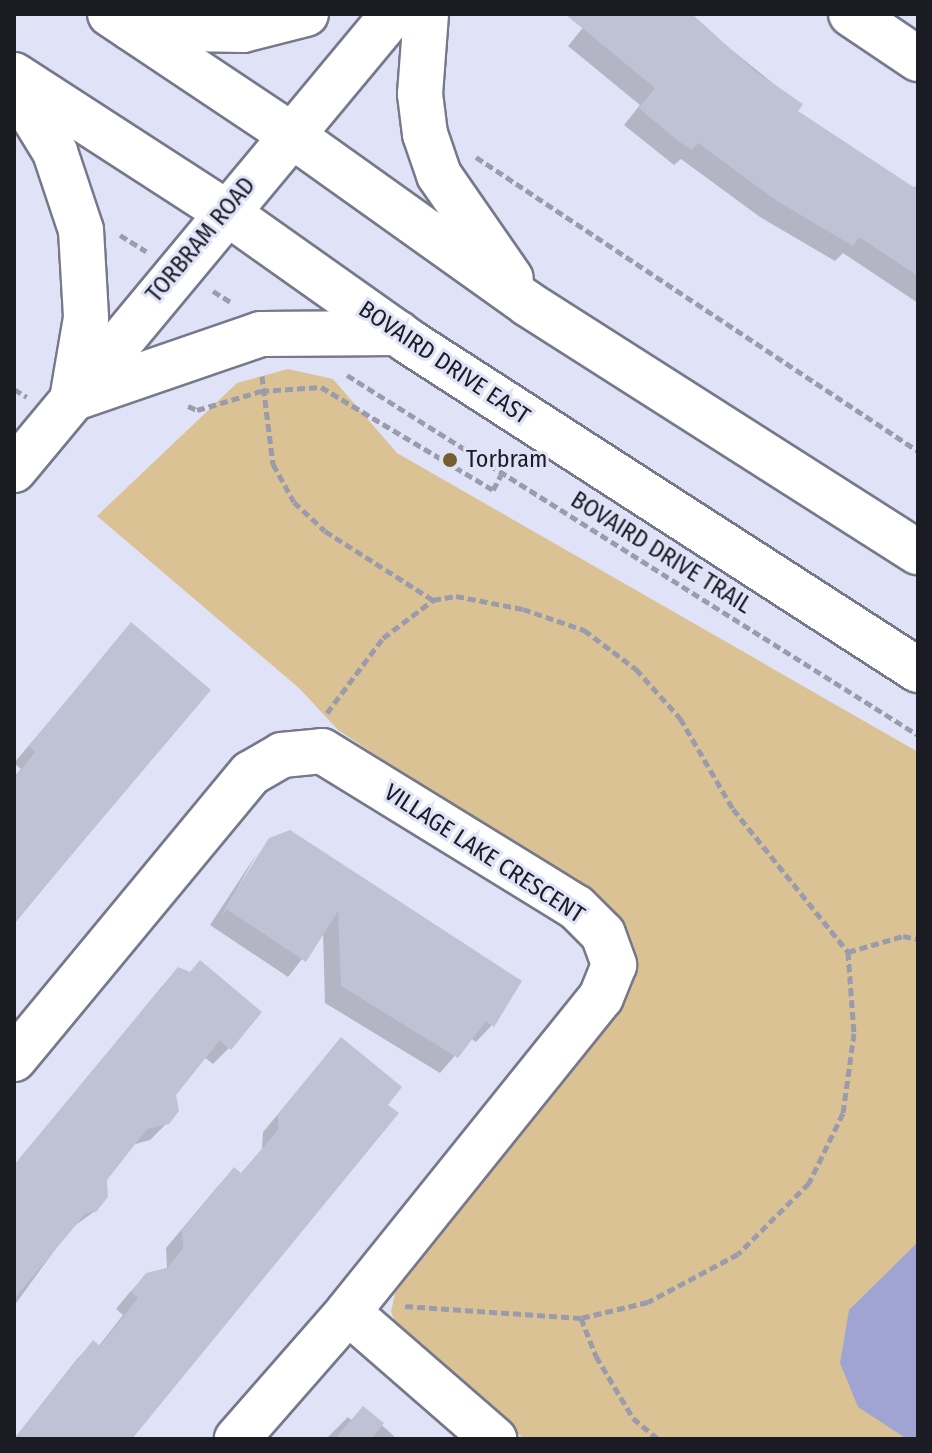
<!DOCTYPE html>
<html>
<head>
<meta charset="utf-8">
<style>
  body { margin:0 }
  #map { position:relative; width:932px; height:1453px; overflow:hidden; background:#e0e3f7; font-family:"Fira Sans Condensed",sans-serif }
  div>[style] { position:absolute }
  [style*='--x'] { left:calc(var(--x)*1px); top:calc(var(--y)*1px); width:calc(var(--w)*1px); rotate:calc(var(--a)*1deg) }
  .green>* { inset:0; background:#dac295 }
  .water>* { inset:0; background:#a0a4d2 }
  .shadow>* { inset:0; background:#0003 }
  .building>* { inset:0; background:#bfc2d5 }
  .path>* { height:5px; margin-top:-2.5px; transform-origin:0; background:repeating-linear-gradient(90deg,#9a9cac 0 8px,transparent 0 12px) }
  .roads { filter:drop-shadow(2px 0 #77798b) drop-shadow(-2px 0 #77798b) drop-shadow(0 2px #77798b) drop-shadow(0 -2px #77798b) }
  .minor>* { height:44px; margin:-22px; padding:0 22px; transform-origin:22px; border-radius:22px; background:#fff }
  .major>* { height:44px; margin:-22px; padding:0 22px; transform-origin:22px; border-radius:22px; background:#fff }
  .dots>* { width:22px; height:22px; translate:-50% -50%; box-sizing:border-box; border:4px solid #e0e3f7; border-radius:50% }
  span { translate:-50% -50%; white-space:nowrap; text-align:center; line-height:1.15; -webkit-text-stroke:6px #e0e3f7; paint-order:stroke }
  .street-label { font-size:24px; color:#1b1c23 }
  .poi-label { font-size:24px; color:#1b1c23 }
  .left { translate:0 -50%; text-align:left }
  .frame { position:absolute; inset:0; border:16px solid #1b1c23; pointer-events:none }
</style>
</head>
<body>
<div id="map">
  <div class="green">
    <i style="clip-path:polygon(288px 369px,333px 379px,397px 453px,918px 752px,918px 1439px,524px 1439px,399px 1331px,391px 1312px,395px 1293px,624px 999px,631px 973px,601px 903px,338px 730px,300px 689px,97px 516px,237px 383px)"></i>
  </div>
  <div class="water">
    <i style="clip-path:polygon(918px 1242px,918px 1439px,907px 1439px,858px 1407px,840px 1363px,849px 1310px)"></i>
  </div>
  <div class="shadow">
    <i style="clip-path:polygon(594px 14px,687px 14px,800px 105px,795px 112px,912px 189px,918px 184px,918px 303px,843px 253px,835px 261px,760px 217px,681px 159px,674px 165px,624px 125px,640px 105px,568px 46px)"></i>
    <i style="clip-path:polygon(131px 625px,208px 690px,14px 924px,14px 777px,21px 769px,14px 763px)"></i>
    <i style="clip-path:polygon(270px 840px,492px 1025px,476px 1042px,470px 1038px,440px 1073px,325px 1003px,323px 932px,288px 977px,210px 925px,258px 852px,221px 917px)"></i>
    <i style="clip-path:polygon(162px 986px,229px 1048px,213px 1064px,204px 1057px,174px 1095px,167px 1123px,150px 1140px,132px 1145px,105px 1180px,95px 1211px,70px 1229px,14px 1306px,14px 1170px)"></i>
    <i style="clip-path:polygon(341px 1039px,129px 1439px,14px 1439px,77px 1359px,93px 1343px,98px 1347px,123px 1315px,116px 1309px,130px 1292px,147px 1274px,167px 1268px,166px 1248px,218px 1186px,234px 1170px,240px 1175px,262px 1149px,263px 1132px)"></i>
    <i style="clip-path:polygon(363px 1408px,397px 1439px,326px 1439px,348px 1417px,351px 1420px)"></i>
  </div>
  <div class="building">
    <i style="clip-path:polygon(565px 14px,692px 14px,756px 72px,803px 104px,798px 111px,918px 190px,918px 276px,859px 237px,853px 246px,777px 201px,698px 143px,692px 150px,678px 141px,639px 108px,655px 88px)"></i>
    <i style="clip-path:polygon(131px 622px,211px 690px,14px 923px,14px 779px,35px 752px,29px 746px)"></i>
    <i style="clip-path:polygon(290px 830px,522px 981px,494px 1027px,486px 1021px,458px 1058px,341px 986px,338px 911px,306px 962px,225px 908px,269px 838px)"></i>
    <i style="clip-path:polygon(200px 960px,262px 1012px,231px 1050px,220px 1040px,176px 1095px,179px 1111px,169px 1124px,147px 1129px,107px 1180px,108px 1197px,96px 1212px,86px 1213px,14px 1299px,14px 1165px,178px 967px,190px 972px)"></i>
    <i style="clip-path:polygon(341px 1037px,402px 1087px,388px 1105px,399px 1113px,132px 1439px,14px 1439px,93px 1340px,100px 1346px,138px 1298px,131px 1292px,146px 1273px,167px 1268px,183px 1249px,182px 1230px,234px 1167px,241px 1173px,278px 1130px,278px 1114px)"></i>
    <i style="clip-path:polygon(363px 1406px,384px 1423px,371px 1439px,335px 1439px)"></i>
  </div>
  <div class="path">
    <i style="--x:476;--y:157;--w:531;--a:33.63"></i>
    <i style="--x:120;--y:235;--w:31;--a:32"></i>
    <i style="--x:213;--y:291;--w:22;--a:32"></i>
    <i style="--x:347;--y:375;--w:675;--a:32.23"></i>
    <i style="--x:262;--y:376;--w:89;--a:82.9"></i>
    <i style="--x:273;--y:464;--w:43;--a:61.1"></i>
    <i style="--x:294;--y:502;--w:42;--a:43.1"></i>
    <i style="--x:325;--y:531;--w:128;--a:32.6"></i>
    <i style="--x:14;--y:389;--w:15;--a:32"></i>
    <i style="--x:188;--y:406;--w:10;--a:24"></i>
    <i style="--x:197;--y:410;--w:67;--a:-16.5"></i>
    <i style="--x:261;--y:391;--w:60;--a:-3.8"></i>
    <i style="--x:321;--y:387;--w:200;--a:30.9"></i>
    <i style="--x:493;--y:490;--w:17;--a:-62"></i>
    <i style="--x:327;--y:713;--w:94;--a:-53.3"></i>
    <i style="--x:383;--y:638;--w:63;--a:-37.2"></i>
    <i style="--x:433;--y:600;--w:23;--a:-10"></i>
    <i style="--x:456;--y:596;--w:68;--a:11"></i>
    <i style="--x:523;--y:609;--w:65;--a:19"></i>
    <i style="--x:584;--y:630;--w:65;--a:36.9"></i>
    <i style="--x:636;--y:669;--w:66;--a:48.1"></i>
    <i style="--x:680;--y:718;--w:105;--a:59.8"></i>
    <i style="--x:733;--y:809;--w:184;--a:51.2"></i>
    <i style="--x:848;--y:952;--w:81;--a:85.8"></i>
    <i style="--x:854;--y:1033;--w:81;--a:97.8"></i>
    <i style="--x:843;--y:1113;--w:78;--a:115.9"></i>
    <i style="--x:809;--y:1183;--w:100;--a:135"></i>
    <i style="--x:738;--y:1254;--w:102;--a:151.9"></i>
    <i style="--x:648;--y:1302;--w:69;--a:166.6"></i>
    <i style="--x:581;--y:1318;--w:177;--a:-176.1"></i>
    <i style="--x:848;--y:952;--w:57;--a:-16.2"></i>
    <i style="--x:903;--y:936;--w:15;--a:11"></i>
    <i style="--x:581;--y:1318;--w:41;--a:68.5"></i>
    <i style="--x:596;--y:1356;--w:72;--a:59.2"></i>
    <i style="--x:633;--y:1418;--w:33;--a:40"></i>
  </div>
  <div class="roads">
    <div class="minor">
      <i style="--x:851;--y:14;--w:81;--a:33.9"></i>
      <i style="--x:14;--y:1059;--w:371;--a:-50.4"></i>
      <i style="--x:251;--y:773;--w:36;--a:-30"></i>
      <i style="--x:282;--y:755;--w:40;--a:-5.7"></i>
      <i style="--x:322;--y:751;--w:298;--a:31.6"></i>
      <i style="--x:576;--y:907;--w:38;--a:45"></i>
      <i style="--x:603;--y:934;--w:33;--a:70"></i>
      <i style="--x:614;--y:965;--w:35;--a:112"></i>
      <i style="--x:601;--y:997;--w:404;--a:128.8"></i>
      <i style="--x:348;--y:1312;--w:169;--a:131.2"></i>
      <i style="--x:348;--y:1312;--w:194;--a:41"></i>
    </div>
    <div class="major">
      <i style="--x:110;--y:14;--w:216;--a:33.7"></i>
      <i style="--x:290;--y:134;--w:292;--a:35.5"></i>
      <i style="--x:528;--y:304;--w:462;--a:32.5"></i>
      <i style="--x:426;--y:14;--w:80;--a:94.3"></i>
      <i style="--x:420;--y:94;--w:40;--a:82.9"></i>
      <i style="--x:425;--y:134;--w:43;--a:71.1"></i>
      <i style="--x:439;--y:175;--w:126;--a:55.3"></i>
      <i style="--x:131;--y:28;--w:112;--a:1"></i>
      <i style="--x:243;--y:30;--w:65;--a:-14.3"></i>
      <i style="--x:14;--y:75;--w:252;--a:32.9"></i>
      <i style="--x:226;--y:212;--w:223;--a:35.3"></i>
      <i style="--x:408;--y:341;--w:607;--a:32.83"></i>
      <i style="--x:14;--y:85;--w:79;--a:58.5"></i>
      <i style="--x:55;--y:152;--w:82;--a:71.6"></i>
      <i style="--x:81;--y:230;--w:88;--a:86.7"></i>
      <i style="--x:86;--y:318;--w:77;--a:99.7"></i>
      <i style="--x:72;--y:399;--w:200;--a:-19"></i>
      <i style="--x:261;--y:334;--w:137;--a:-0.4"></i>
      <i style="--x:14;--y:470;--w:593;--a:-50.27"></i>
    </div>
  </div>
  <div class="dots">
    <i style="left:450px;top:460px;background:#775e2f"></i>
  </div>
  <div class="street-label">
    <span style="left:201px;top:240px;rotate:-50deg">TORBRAM ROAD</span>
    <span style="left:444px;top:363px;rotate:34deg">BOVAIRD DRIVE EAST</span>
    <span style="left:661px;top:553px;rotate:32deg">BOVAIRD DRIVE TRAIL</span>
    <span style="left:484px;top:854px;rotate:33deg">VILLAGE LAKE CRESCENT</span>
  </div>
  <div class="poi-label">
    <span class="left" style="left:466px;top:460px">Torbram</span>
  </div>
  <div class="frame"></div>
</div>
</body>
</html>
